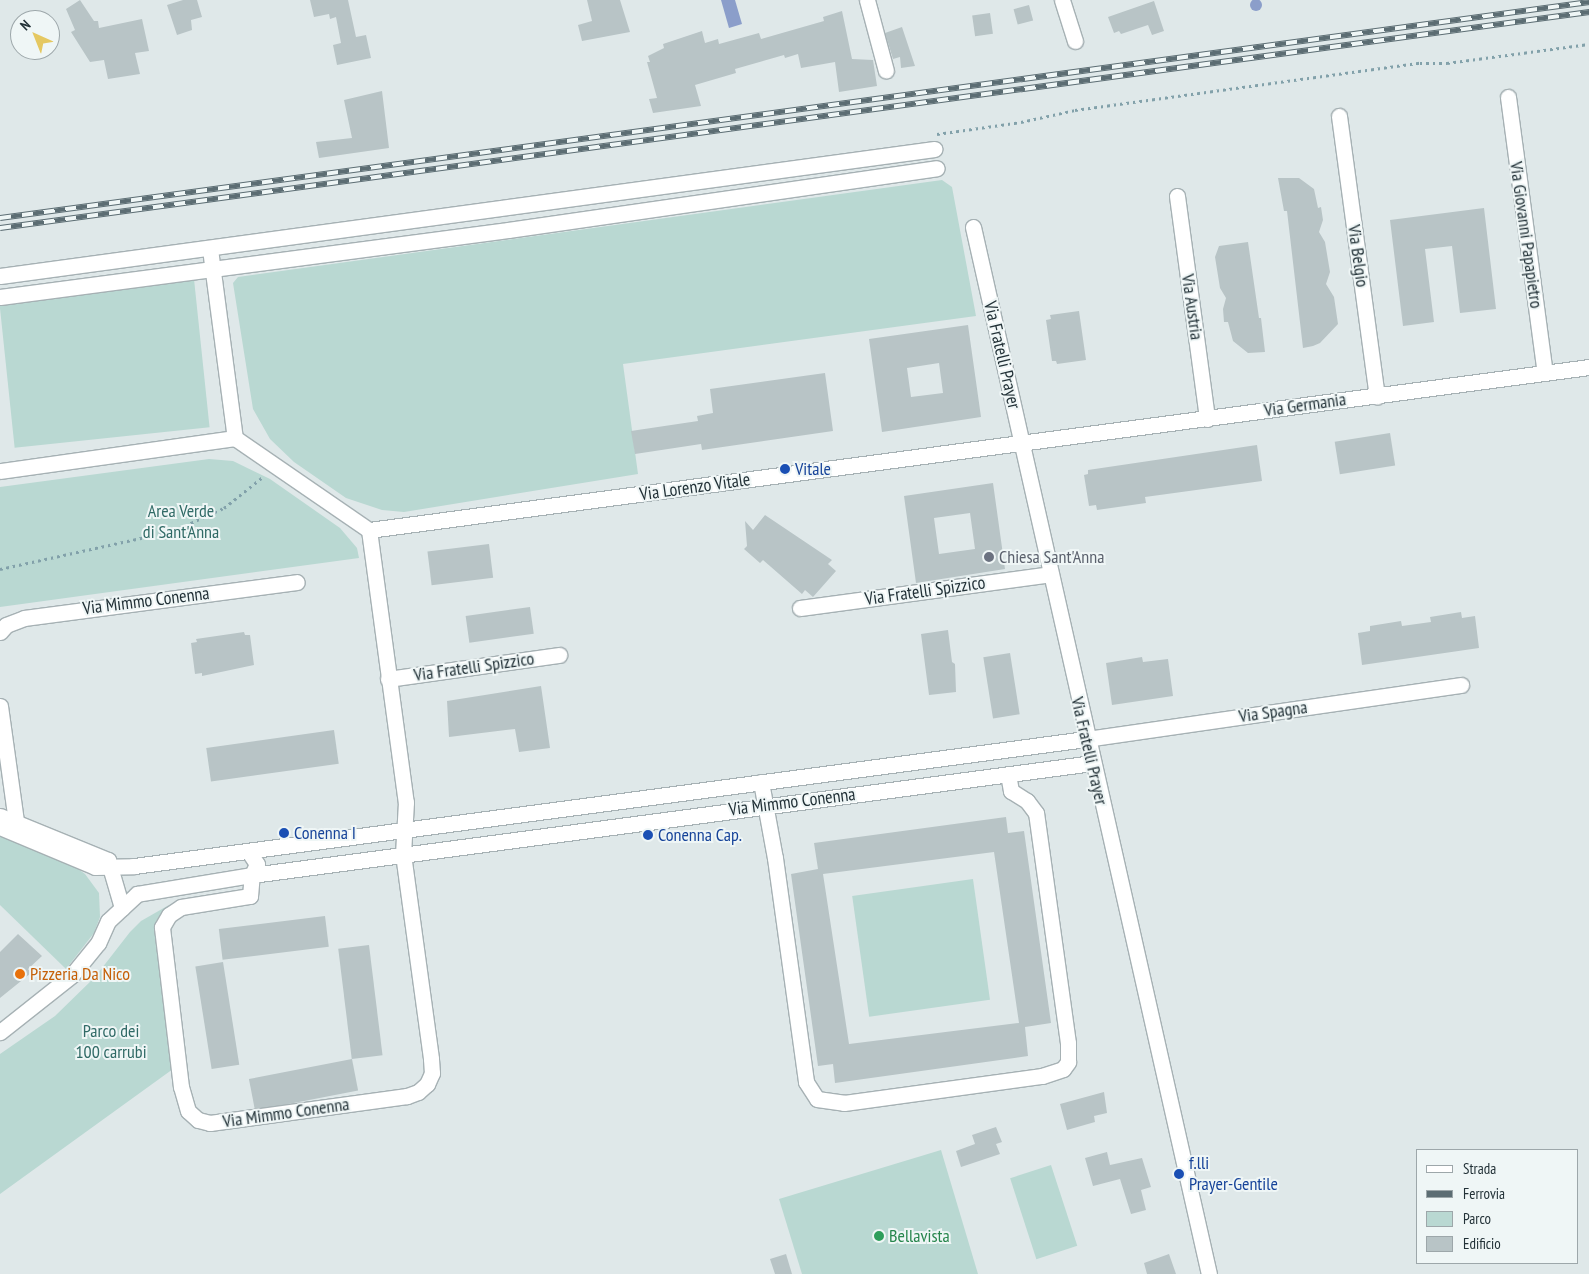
<!DOCTYPE html>
<html>
<head>
<meta charset="utf-8">
<style>
  body { margin:0 }
  #map { position:relative; width:1589px; height:1274px; overflow:hidden; background:#dfe8e9; font-family:"PT Sans Narrow",sans-serif }
  div>[style] { position:absolute }
  [style*='--x'] { left:calc(var(--x)*1px); top:calc(var(--y)*1px); width:calc(var(--w)*1px); rotate:calc(var(--a)*1deg) }
  .green>* { inset:0; background:#b9d8d2; transform-origin:0 0 }
  .water>* { inset:0; background:#8b9eca }
  .round { border-radius:50% }
  .building>* { inset:0; background:#b8c4c6; transform-origin:0 0 }
  .path>* { height:3px; margin-top:-1.5px; transform-origin:0; background:repeating-linear-gradient(90deg,#82a1aa 0 2.5px,transparent 0 6.5px) }
  .roads { filter:drop-shadow(1px 0 #a6b1b4) drop-shadow(-1px 0 #a6b1b4) drop-shadow(0 1px #a6b1b4) drop-shadow(0 -1px #a6b1b4) }
  .minor>* { height:15px; margin:-7.5px; padding:0 7.5px; transform-origin:7.5px; border-radius:7.5px; background:#fff }
  .rail>* { height:5.5px; margin-top:-2.75px; transform-origin:0; background:repeating-linear-gradient(90deg,#eff6f6 0 11px,#5c6d73 0 22px); box-sizing:border-box; border-block:1px solid #5c6d73 }
  .dots>* { width:14px; height:14px; translate:-50% -50%; box-sizing:border-box; border:2px solid #eff6f6; border-radius:50% }
  span { translate:-50% -50%; white-space:nowrap; text-align:center; line-height:1.15; -webkit-text-stroke:4px #eff6f6; paint-order:stroke }
  .street-label { font-size:18px; color:#223137 }
  .transit-label { font-size:18px; color:#164399 }
  .left { translate:0 -50%; text-align:left }
  .park-label { font-size:18px; color:#306a66 }
  .worship-label { font-size:18px; color:#5b616d }
  .food-label { font-size:18px; color:#c56008 }
  .leisure-label { font-size:18px; color:#27864d }
  .legend { position:absolute; left:1416px; top:1149px; width:162px; height:115px; box-sizing:border-box; background:#eff6f6; border:1px solid #9da7aa; margin:0; padding:6px 9px; list-style:none; font-size:15px; color:#223137 }
  .legend li { display:flex; align-items:center; gap:10px; height:25px }
  .legend b { width:25px; border:1px solid #9da7aa }
  .north { position:absolute; left:10px; top:10px; width:50px; height:50px; box-sizing:border-box; background:#eff6f6; border:1px solid #9da7aa; border-radius:50%; rotate:316deg; font-size:14px; font-weight:700; line-height:20px; text-align:center; color:#223137 }
  .north::after { content:''; display:block; margin:auto; width:18px; height:22px; background:#e5c861; clip-path:polygon(50% 0,100% 100%,50% 72%,0 100%) }
</style>
</head>
<body>
<div id="map">
  <div class="green">
    <i style="clip-path:polygon(942px 180px,952px 187px,976px 316px,623px 364px,638px 474px,404px 512px,382px 510px,346px 498px,294px 462px,270px 439px,253px 409px,233px 283px,238px 277px)"></i>
    <i style="left:194px;top:279px;width:149px;height:196px;rotate:84deg"></i>
    <i style="clip-path:polygon(209px 459px,233px 461px,270px 479px,340px 528px,357px 548px,359px 558px,0 607px,0 487px)"></i>
    <i style="clip-path:polygon(0 836px,74px 866px,85px 874px,99px 893px,100px 917px,94px 933px,66px 969px,0 905px)"></i>
    <i style="left:973px;top:879px;width:122px;height:122px;rotate:82deg"></i>
    <i style="clip-path:polygon(169px 905px,156px 921px,155px 931px,173px 1069px,0 1194px,0 1054px,55px 1016px,95px 977px,130px 932px,141px 921px)"></i>
    <i style="clip-path:polygon(941px 1150px,978px 1274px,802px 1274px,779px 1199px)"></i>
    <i style="left:1051px;top:1165px;width:85px;height:43px;rotate:72deg"></i>
  </div>
  <div class="water">
    <i class="round" style="left:1250px;top:-1px;width:12px;height:12px"></i>
    <i style="clip-path:polygon(721px 0,735px 0,742px 24px,729px 28px)"></i>
  </div>
  <div class="building">
    <i style="clip-path:polygon(80px 0,94px 21px,98px 21px,99px 28px,142px 19px,149px 51px,135px 53px,140px 74px,108px 79px,104px 60px,90px 62px,71px 32px,75px 30px,66px 9px)"></i>
    <i style="clip-path:polygon(183px 0,197px 0,202px 17px,191px 20px,192px 30px,177px 35px,167px 5px)"></i>
    <i style="clip-path:polygon(310px 0,348px 0,356px 37px,366px 35px,371px 58px,337px 65px,333px 45px,341px 43px,336px 17px,330px 19px,329px 14px,314px 17px)"></i>
    <i style="clip-path:polygon(587px 0,620px 0,630px 32px,582px 41px,578px 25px,592px 21px)"></i>
    <i style="clip-path:polygon(1154px 1px,1164px 31px,1152px 35px,1148px 25px,1121px 34px,1119px 31px,1114px 33px,1108px 17px)"></i>
    <i style="left:1029px;top:5px;width:16px;height:16px;rotate:75deg"></i>
    <i style="clip-path:polygon(842px 11px,852px 59px,873px 60px,877px 86px,839px 92px,835px 62px,801px 68px,798px 54px,785px 58px,784px 55px,735px 69px,736px 73px,695px 85px,701px 106px,653px 113px,649px 99px,657px 98px,647px 62px,650px 62px,648px 56px,664px 48px,663px 44px,702px 31px,705px 43px,718px 39px,719px 44px,759px 33px,761px 39px,824px 21px,823px 17px)"></i>
    <i style="left:990px;top:13px;width:21px;height:18px;rotate:82deg"></i>
    <i style="clip-path:polygon(902px 27px,915px 66px,901px 68px,900px 57px,893px 59px,885px 33px)"></i>
    <i style="clip-path:polygon(382px 91px,389px 148px,319px 158px,316px 142px,352px 138px,344px 100px)"></i>
    <i style="clip-path:polygon(1278px 178px,1299px 178px,1314px 189px,1318px 208px,1321px 207px,1323px 220px,1319px 232px,1325px 242px,1330px 272px,1326px 284px,1334px 297px,1338px 324px,1320px 343px,1313px 346px,1303px 348px,1287px 211px,1284px 211px)"></i>
    <i style="clip-path:polygon(1484px 208px,1496px 309px,1460px 313px,1452px 246px,1425px 249px,1434px 322px,1403px 326px,1390px 220px)"></i>
    <i style="clip-path:polygon(1248px 242px,1259px 318px,1261px 318px,1265px 352px,1248px 353px,1233px 341px,1228px 322px,1224px 322px,1223px 309px,1226px 298px,1220px 288px,1215px 257px,1219px 246px)"></i>
    <i style="clip-path:polygon(1079px 311px,1086px 360px,1057px 364px,1056px 361px,1052px 361px,1046px 320px,1051px 319px,1050px 315px)"></i>
    <i style="clip-path:polygon(evenodd,968px 325px,981px 417px,882px 432px,869px 339px,968px 325px,939px 363px,943px 393px,911px 397px,907px 368px,939px 363px)"></i>
    <i style="clip-path:polygon(825px 373px,833px 431px,702px 450px,701px 444px,635px 454px,631px 431px,698px 421px,697px 416px,713px 413px,710px 389px)"></i>
    <i style="left:1390px;top:433px;width:33px;height:56px;rotate:81deg"></i>
    <i style="clip-path:polygon(1257px 445px,1262px 481px,1145px 497px,1146px 503px,1097px 510px,1096px 505px,1089px 506px,1084px 475px,1088px 474px,1088px 470px)"></i>
    <i style="clip-path:polygon(evenodd,993px 483px,1005px 569px,916px 583px,904px 496px,993px 483px,970px 513px,975px 549px,939px 554px,934px 518px,970px 513px)"></i>
    <i style="clip-path:polygon(765px 515px,832px 560px,828px 564px,836px 571px,813px 597px,805px 590px,802px 594px,763px 560px,760px 563px,744px 549px,747px 546px,745px 521px,753px 530px)"></i>
    <i style="left:489px;top:544px;width:34px;height:62px;rotate:83deg"></i>
    <i style="left:530px;top:607px;width:27px;height:65px;rotate:82deg"></i>
    <i style="clip-path:polygon(1461px 612px,1462px 618px,1475px 616px,1479px 648px,1362px 665px,1358px 633px,1370px 631px,1370px 626px,1401px 621px,1402px 626px,1431px 622px,1430px 617px)"></i>
    <i style="clip-path:polygon(948px 630px,952px 662px,955px 664px,956px 692px,929px 695px,921px 634px)"></i>
    <i style="clip-path:polygon(244px 632px,245px 635px,250px 635px,254px 665px,202px 676px,202px 673px,195px 674px,191px 643px,197px 642px,196px 639px)"></i>
    <i style="left:1010px;top:653px;width:62px;height:27px;rotate:81deg"></i>
    <i style="clip-path:polygon(1142px 657px,1143px 662px,1168px 659px,1173px 696px,1112px 705px,1106px 663px)"></i>
    <i style="clip-path:polygon(541px 686px,550px 748px,519px 752px,515px 729px,449px 737px,447px 701px)"></i>
    <i style="left:334px;top:730px;width:34px;height:129px;rotate:82deg"></i>
    <i style="clip-path:polygon(evenodd,1006px 817px,1008px 833px,1024px 831px,1051px 1023px,1025px 1027px,1028px 1056px,835px 1083px,833px 1064px,818px 1066px,791px 874px,818px 869px,814px 843px,1006px 817px,994px 852px,1019px 1023px,849px 1044px,823px 874px,994px 852px)"></i>
    <i style="left:325px;top:916px;width:31px;height:107px;rotate:83deg"></i>
    <i style="clip-path:polygon(18px 934px,42px 956px,28px 969px,31px 973px,0 998px,0 952px)"></i>
    <i style="left:369px;top:945px;width:111px;height:31px;rotate:83deg"></i>
    <i style="left:223px;top:962px;width:104px;height:28px;rotate:81deg"></i>
    <i style="left:352px;top:1059px;width:32px;height:105px;rotate:79deg"></i>
    <i style="clip-path:polygon(1104px 1092px,1107px 1113px,1094px 1116px,1095px 1122px,1067px 1130px,1060px 1104px)"></i>
    <i style="clip-path:polygon(996px 1127px,1002px 1142px,996px 1144px,1000px 1154px,961px 1167px,956px 1151px,975px 1144px,972px 1135px)"></i>
    <i style="clip-path:polygon(1107px 1152px,1110px 1165px,1142px 1158px,1151px 1187px,1141px 1190px,1146px 1210px,1131px 1214px,1120px 1179px,1093px 1186px,1085px 1158px)"></i>
    <i style="clip-path:polygon(786px 1254px,792px 1274px,775px 1274px,770px 1259px)"></i>
    <i style="clip-path:polygon(1169px 1254px,1176px 1274px,1147px 1274px,1144px 1263px)"></i>
  </div>
  <div class="path">
    <i style="--x:937;--y:134;--w:85;--a:-8.1"></i>
    <i style="--x:1021;--y:122;--w:55;--a:-12.5"></i>
    <i style="--x:1075;--y:110;--w:348;--a:-7.8"></i>
    <i style="--x:1420;--y:63;--w:27;--a:0"></i>
    <i style="--x:1447;--y:63;--w:143;--a:-7.6"></i>
    <i style="--x:0;--y:569;--w:177;--a:-12.4"></i>
    <i style="--x:173;--y:531;--w:56;--a:-24.3"></i>
    <i style="--x:224;--y:508;--w:51;--a:-38.7"></i>
  </div>
  <div class="roads">
    <div class="minor">
      <i style="--x:867;--y:0;--w:73;--a:75"></i>
      <i style="--x:1062;--y:0;--w:43;--a:72.4"></i>
      <i style="--x:1508;--y:97;--w:278;--a:82.4"></i>
      <i style="--x:1339;--y:116;--w:283;--a:82.3"></i>
      <i style="--x:1177;--y:196;--w:225;--a:82.3"></i>
      <i style="--x:973;--y:227;--w:1073;--a:77.3"></i>
      <i style="--x:210;--y:249;--w:191;--a:82.5"></i>
      <i style="--x:235;--y:438;--w:163;--a:34.5"></i>
      <i style="--x:369;--y:530;--w:275;--a:82.3"></i>
      <i style="--x:406;--y:802;--w:52;--a:93.3"></i>
      <i style="--x:403;--y:854;--w:207;--a:82.2"></i>
      <i style="--x:431;--y:1059;--w:14;--a:86"></i>
      <i style="--x:432;--y:1073;--w:12;--a:114"></i>
      <i style="--x:427;--y:1084;--w:12;--a:138"></i>
      <i style="--x:418;--y:1092;--w:12;--a:160"></i>
      <i style="--x:407;--y:1096;--w:199;--a:172.2"></i>
      <i style="--x:210;--y:1123;--w:12;--a:-166"></i>
      <i style="--x:198;--y:1120;--w:13;--a:-138"></i>
      <i style="--x:188;--y:1111;--w:25;--a:-106"></i>
      <i style="--x:181;--y:1087;--w:161;--a:-96.8"></i>
      <i style="--x:162;--y:927;--w:14;--a:-60"></i>
      <i style="--x:169;--y:915;--w:14;--a:-34"></i>
      <i style="--x:181;--y:907;--w:70;--a:-9.1"></i>
      <i style="--x:250;--y:896;--w:21;--a:-85"></i>
      <i style="--x:252;--y:875;--w:12;--a:-66"></i>
      <i style="--x:257;--y:864;--w:14;--a:-124"></i>
      <i style="--x:0;--y:276;--w:943;--a:-7.74"></i>
      <i style="--x:0;--y:297;--w:512;--a:-7.51"></i>
      <i style="--x:508;--y:230;--w:433;--a:-8.2"></i>
      <i style="--x:0;--y:471;--w:237;--a:-8"></i>
      <i style="--x:369;--y:530;--w:1231;--a:-7.61"></i>
      <i style="--x:800;--y:608;--w:252;--a:-7.7"></i>
      <i style="--x:0;--y:632;--w:9;--a:-49"></i>
      <i style="--x:6;--y:625;--w:19;--a:-21"></i>
      <i style="--x:24;--y:618;--w:275;--a:-7.5"></i>
      <i style="--x:388;--y:679;--w:173;--a:-8"></i>
      <i style="--x:0;--y:706;--w:117;--a:82.1"></i>
      <i style="--x:761;--y:782;--w:77;--a:79.6"></i>
      <i style="--x:775;--y:858;--w:226;--a:82.1"></i>
      <i style="--x:806;--y:1082;--w:20;--a:57"></i>
      <i style="--x:817;--y:1099;--w:27;--a:8"></i>
      <i style="--x:844;--y:1103;--w:200;--a:-7.8"></i>
      <i style="--x:1042;--y:1076;--w:22;--a:-18"></i>
      <i style="--x:1063;--y:1069;--w:9;--a:-54"></i>
      <i style="--x:1068;--y:1062;--w:19;--a:-90"></i>
      <i style="--x:1068;--y:1043;--w:232;--a:-97.9"></i>
      <i style="--x:1036;--y:813;--w:15;--a:-127"></i>
      <i style="--x:1027;--y:801;--w:19;--a:-148"></i>
      <i style="--x:1011;--y:791;--w:17;--a:-100"></i>
      <i style="--x:0;--y:816;--w:117;--a:22.2"></i>
      <i style="--x:108;--y:860;--w:50;--a:73.7"></i>
      <i style="--x:122;--y:908;--w:19;--a:137"></i>
      <i style="--x:108;--y:921;--w:24;--a:114"></i>
      <i style="--x:98;--y:943;--w:41;--a:129.1"></i>
      <i style="--x:72;--y:975;--w:92;--a:141.6"></i>
      <i style="--x:0;--y:827;--w:103;--a:22.8"></i>
      <i style="--x:95;--y:867;--w:39;--a:-1"></i>
      <i style="--x:134;--y:866;--w:960;--a:-7.6"></i>
      <i style="--x:1086;--y:739;--w:379;--a:-8.2"></i>
      <i style="--x:122;--y:908;--w:21;--a:-43"></i>
      <i style="--x:137;--y:894;--w:117;--a:-9.4"></i>
      <i style="--x:252;--y:875;--w:847;--a:-7.59"></i>
    </div>
  </div>
  <div class="rail">
    <i style="--x:0;--y:218;--w:1604;--a:-7.74"></i>
    <i style="--x:0;--y:228;--w:1604;--a:-7.74"></i>
  </div>
  <div class="dots">
    <i style="left:785px;top:469px;background:#1a4fb4"></i>
    <i style="left:989px;top:557px;background:#6b7280"></i>
    <i style="left:284px;top:833px;background:#1a4fb4"></i>
    <i style="left:648px;top:835px;background:#1a4fb4"></i>
    <i style="left:20px;top:974px;background:#e8710a"></i>
    <i style="left:1179px;top:1174px;background:#1a4fb4"></i>
    <i style="left:879px;top:1236px;background:#2e9e5b"></i>
  </div>
  <div class="street-label">
    <span style="left:1526px;top:235px;rotate:82deg">Via Giovanni Papapietro</span>
    <span style="left:1358px;top:256px;rotate:82deg">Via Belgio</span>
    <span style="left:1192px;top:307px;rotate:82deg">Via Austria</span>
    <span style="left:1002px;top:355px;rotate:77deg">Via Fratelli Prayer</span>
    <span style="left:1305px;top:405px;rotate:-8deg">Via Germania</span>
    <span style="left:695px;top:487px;rotate:-8deg">Via Lorenzo Vitale</span>
    <span style="left:925px;top:591px;rotate:-8deg">Via Fratelli Spizzico</span>
    <span style="left:146px;top:601px;rotate:-7deg">Via Mimmo Conenna</span>
    <span style="left:474px;top:667px;rotate:-8deg">Via Fratelli Spizzico</span>
    <span style="left:1273px;top:712px;rotate:-8deg">Via Spagna</span>
    <span style="left:1089px;top:751px;rotate:77deg">Via Fratelli Prayer</span>
    <span style="left:792px;top:802px;rotate:-7deg">Via Mimmo Conenna</span>
    <span style="left:286px;top:1113px;rotate:-8deg">Via Mimmo Conenna</span>
  </div>
  <div class="transit-label">
    <span class="left" style="left:795px;top:469px">Vitale</span>
    <span class="left" style="left:294px;top:833px">Conenna I</span>
    <span class="left" style="left:658px;top:835px">Conenna Cap.</span>
    <span class="left" style="left:1189px;top:1174px">f.lli<br>Prayer-Gentile</span>
  </div>
  <div class="park-label">
    <span style="left:181px;top:522px">Area Verde<br>di Sant'Anna</span>
    <span style="left:111px;top:1042px">Parco dei<br>100 carrubi</span>
  </div>
  <div class="worship-label">
    <span class="left" style="left:999px;top:557px">Chiesa Sant'Anna</span>
  </div>
  <div class="food-label">
    <span class="left" style="left:30px;top:974px">Pizzeria Da Nico</span>
  </div>
  <div class="leisure-label">
    <span class="left" style="left:889px;top:1236px">Bellavista</span>
  </div>
  <ul class="legend">
  <li><b style="height:6px;background:#fff"></b>Strada</li>
  <li><b style="height:6px;background:#5c6d73"></b>Ferrovia</li>
  <li><b style="height:14px;background:#b9d8d2"></b>Parco</li>
  <li><b style="height:14px;background:#b8c4c6"></b>Edificio</li>
  </ul>
  <div class="north">N</div>
</div>
</body>
</html>
